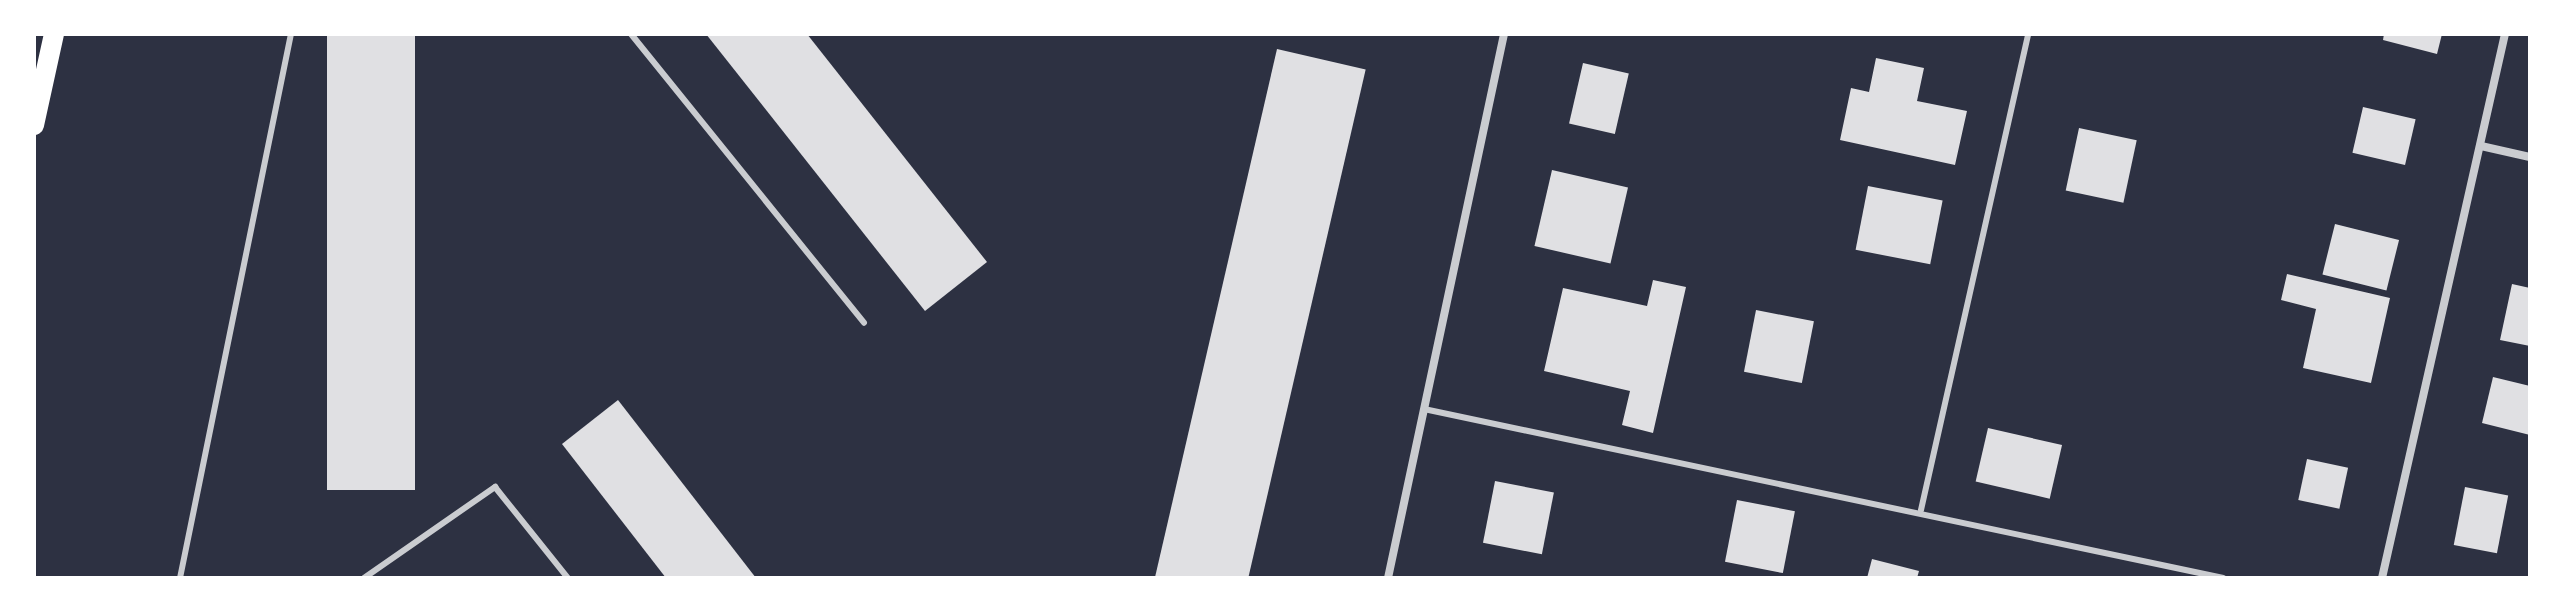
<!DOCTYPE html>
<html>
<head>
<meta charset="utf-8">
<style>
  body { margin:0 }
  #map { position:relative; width:2564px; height:612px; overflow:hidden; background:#2d3142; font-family:"DM Sans",sans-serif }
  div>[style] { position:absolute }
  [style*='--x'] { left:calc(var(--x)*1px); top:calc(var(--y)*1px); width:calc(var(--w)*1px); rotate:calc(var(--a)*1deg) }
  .building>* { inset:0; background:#e0e0e3; transform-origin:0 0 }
  .service>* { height:6px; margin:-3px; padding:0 3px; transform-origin:3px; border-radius:3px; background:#caccd0 }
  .minor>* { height:8px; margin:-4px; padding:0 4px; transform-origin:4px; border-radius:4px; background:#caccd0 }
  .primary>* { height:20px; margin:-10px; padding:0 10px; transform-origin:10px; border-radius:10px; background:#fff }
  span { translate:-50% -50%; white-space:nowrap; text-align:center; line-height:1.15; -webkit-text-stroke:6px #fff; paint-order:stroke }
  .frame { position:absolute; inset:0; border:36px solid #fff; pointer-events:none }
</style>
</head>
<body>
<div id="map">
  <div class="building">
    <i style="left:327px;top:34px;width:88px;height:456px"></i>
    <i style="clip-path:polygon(706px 34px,807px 34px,987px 262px,925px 311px)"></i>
    <i style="clip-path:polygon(2384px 34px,2442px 34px,2437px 54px,2383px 40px)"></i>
    <i style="left:1277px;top:49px;width:91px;height:542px;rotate:13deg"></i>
    <i style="clip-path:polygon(1876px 58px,1924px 68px,1917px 101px,1967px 111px,1955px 165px,1840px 140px,1851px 88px,1869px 92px)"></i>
    <i style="left:1583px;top:63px;width:47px;height:62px;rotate:13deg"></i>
    <i style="left:2363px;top:107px;width:54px;height:47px;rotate:13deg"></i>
    <i style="left:2079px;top:128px;width:59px;height:64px;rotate:12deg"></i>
    <i style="left:1552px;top:170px;width:78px;height:78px;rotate:13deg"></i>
    <i style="left:1868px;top:186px;width:76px;height:65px;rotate:11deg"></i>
    <i style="left:2335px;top:224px;width:66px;height:52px;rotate:14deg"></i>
    <i style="clip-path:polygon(2287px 274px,2390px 298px,2371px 383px,2303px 368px,2316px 309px,2281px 300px)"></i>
    <i style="clip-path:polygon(1653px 280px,1686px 287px,1653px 433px,1622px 425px,1630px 391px,1544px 371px,1563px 288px,1647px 306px)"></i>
    <i style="clip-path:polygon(2512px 284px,2530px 288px,2530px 346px,2500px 340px)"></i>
    <i style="left:1756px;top:310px;width:59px;height:63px;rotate:11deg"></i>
    <i style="clip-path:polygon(2493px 377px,2530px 386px,2530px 435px,2482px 423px)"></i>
    <i style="clip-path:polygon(618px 400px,756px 578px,666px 578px,562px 444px)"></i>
    <i style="left:1988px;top:428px;width:76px;height:55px;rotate:13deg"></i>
    <i style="left:2307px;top:459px;width:42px;height:42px;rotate:12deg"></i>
    <i style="left:1495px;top:481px;width:60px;height:63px;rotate:11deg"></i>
    <i style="left:2465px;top:487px;width:44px;height:59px;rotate:11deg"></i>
    <i style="left:1737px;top:500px;width:59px;height:63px;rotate:11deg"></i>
    <i style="clip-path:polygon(1872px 559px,1919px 571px,1917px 578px,1867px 578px)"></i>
  </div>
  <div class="service">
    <i style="--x:631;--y:34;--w:371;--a:51.1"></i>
    <i style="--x:1424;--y:409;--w:817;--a:11.94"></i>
    <i style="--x:1921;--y:510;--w:488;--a:-77.3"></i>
    <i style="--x:180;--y:578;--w:555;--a:-78.47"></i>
    <i style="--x:364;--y:578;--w:160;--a:-34.8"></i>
    <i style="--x:495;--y:487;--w:117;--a:51.3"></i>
  </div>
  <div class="minor">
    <i style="--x:2481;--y:146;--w:50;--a:12.7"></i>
    <i style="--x:1388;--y:578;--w:556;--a:-77.96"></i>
    <i style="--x:2382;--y:578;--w:558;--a:-77.26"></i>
  </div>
  <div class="primary">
    <i style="--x:34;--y:125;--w:93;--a:-77.6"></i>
  </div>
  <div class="frame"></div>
</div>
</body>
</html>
